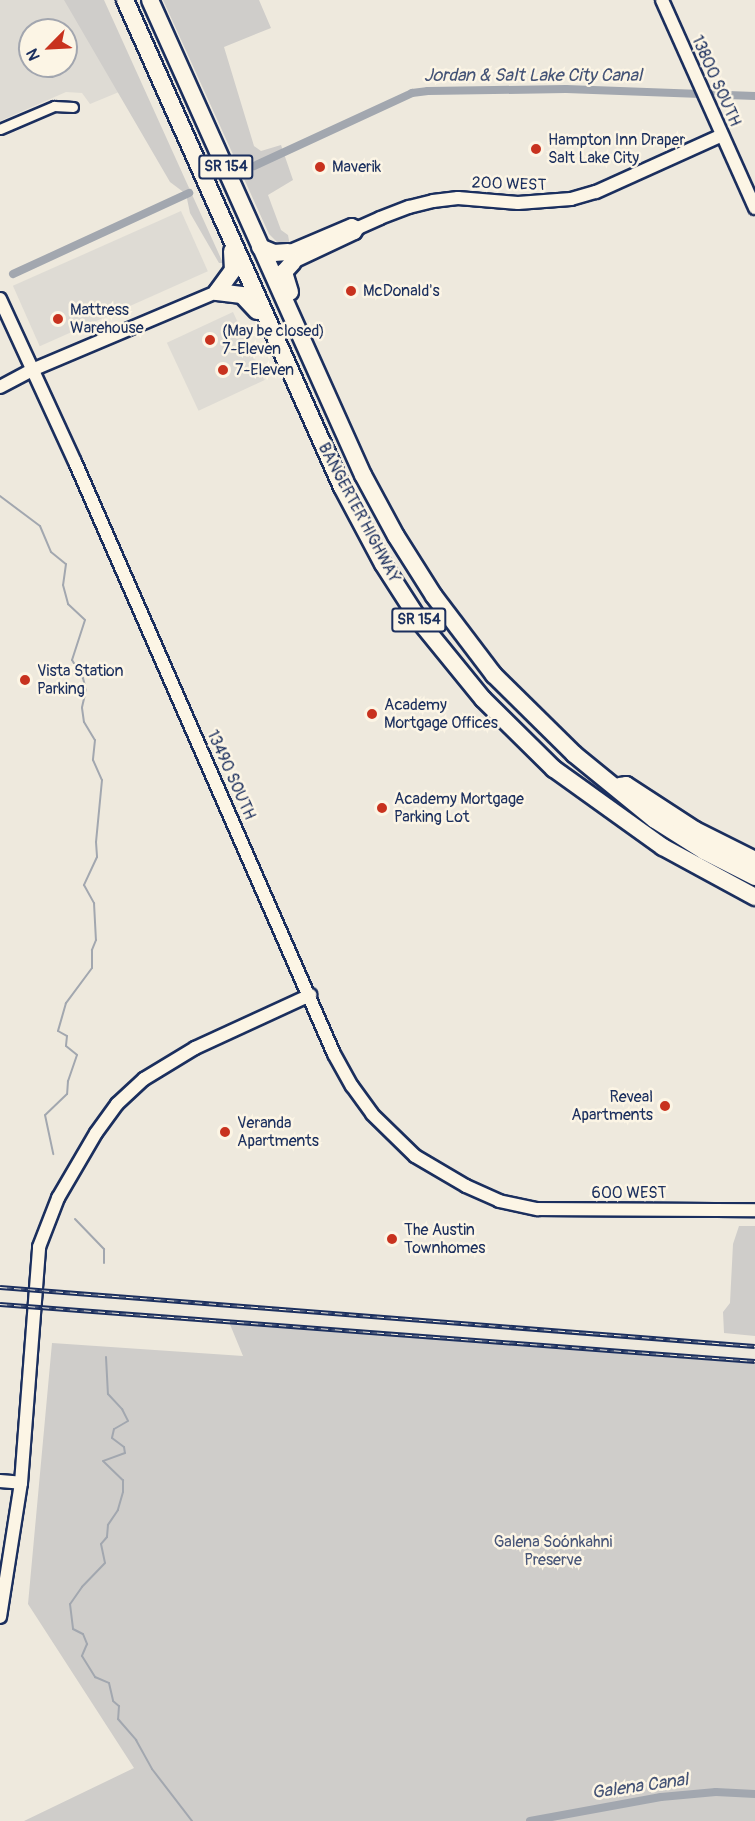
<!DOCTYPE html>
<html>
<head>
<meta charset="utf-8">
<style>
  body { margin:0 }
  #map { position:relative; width:755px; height:1821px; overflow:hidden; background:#eee9dd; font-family:Pangolin,sans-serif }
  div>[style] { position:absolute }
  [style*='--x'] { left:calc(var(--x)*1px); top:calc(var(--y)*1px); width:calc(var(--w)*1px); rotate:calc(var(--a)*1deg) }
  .built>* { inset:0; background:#dedbd4; transform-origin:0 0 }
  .green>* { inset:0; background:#cfcdca }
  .stream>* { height:2px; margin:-1px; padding:0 1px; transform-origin:1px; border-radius:1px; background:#a2a7af }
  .canal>* { height:8px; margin:-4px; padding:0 4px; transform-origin:4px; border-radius:4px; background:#a2a7af }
  .roads { filter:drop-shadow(2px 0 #1b2f5e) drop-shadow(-2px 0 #1b2f5e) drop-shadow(0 2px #1b2f5e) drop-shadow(0 -2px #1b2f5e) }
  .street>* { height:9px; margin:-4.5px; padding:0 4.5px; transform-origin:4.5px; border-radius:4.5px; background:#fcf5e5 }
  .secondary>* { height:12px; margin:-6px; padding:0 6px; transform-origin:6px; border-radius:6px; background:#fcf5e5 }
  .highway>* { height:16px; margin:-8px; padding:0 8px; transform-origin:8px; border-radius:8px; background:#fcf5e5 }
  .rail>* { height:4.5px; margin-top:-2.25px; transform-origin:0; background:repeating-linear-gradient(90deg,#fcf5e5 0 7px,#1b2f5e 0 14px); box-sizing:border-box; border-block:2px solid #1b2f5e }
  .dots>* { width:16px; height:16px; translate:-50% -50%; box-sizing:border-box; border:3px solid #fcf5e5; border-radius:50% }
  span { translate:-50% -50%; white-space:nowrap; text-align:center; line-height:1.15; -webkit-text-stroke:5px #fcf5e5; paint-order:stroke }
  .shield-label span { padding:2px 4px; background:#fcf5e5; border:2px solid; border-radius:4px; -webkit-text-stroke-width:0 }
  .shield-label { font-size:15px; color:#1b2f5e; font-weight:700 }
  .street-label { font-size:16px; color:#1b2f5e }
  .poi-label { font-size:16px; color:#1b2f5e }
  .left { translate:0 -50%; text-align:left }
  .right { translate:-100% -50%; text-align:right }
  .park-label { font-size:16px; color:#485679 }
  .water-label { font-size:18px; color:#445376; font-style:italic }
  .north { position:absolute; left:18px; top:18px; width:60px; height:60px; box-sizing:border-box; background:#fcf5e5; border:2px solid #a2a6af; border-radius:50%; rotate:246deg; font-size:16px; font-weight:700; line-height:24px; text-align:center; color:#1b2f5e }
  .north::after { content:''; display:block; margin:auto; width:21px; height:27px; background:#c8321e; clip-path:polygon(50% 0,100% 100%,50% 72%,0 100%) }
</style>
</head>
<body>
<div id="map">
  <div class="built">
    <i style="clip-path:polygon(evenodd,0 0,66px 0,119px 92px,90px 104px,82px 93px,66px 92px,0 121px,0 0,30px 30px,66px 30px,66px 66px,30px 66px,30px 30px)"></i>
    <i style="left:181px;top:211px;width:66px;height:184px;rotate:66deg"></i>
    <i style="left:233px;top:312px;width:75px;height:73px;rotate:65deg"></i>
  </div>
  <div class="green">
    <i style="clip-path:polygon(64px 0,104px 0,223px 263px,219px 263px,190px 213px,186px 194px,170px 182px)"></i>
    <i style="clip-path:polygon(163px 0,259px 0,271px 28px,224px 47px,254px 146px,261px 151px,281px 145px,293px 180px,268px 195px,281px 230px,288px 235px,290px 246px,279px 244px,269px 234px)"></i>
    <i style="clip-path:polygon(739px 1226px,755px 1226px,755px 1336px,724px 1333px,723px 1312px,730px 1303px,733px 1244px)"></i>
    <i style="clip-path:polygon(229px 1322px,755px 1364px,755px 1821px,24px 1821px,134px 1768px,28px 1604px,52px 1343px,243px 1356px)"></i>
  </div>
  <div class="stream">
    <i style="--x:0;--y:496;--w:50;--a:36.9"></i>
    <i style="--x:40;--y:526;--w:28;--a:67"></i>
    <i style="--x:51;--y:552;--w:19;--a:39"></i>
    <i style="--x:66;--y:564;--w:21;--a:98"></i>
    <i style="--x:63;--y:585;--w:20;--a:75"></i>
    <i style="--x:68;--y:604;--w:23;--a:43"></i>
    <i style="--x:85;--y:620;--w:42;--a:108"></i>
    <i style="--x:72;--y:660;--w:21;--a:59"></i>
    <i style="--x:83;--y:678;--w:12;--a:76"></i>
    <i style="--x:86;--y:690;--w:18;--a:103"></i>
    <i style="--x:82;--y:708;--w:14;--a:82"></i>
    <i style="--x:84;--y:722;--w:21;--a:59"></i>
    <i style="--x:95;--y:740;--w:20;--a:96"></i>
    <i style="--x:93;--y:760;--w:22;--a:66"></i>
    <i style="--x:102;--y:780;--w:62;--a:95.5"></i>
    <i style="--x:96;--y:842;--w:15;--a:86"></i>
    <i style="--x:97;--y:857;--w:31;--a:115"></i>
    <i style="--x:84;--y:885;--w:21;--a:61"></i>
    <i style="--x:94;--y:903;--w:37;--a:87"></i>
    <i style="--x:96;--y:940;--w:11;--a:112"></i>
    <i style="--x:92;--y:950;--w:18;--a:90"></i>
    <i style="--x:92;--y:968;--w:44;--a:126.6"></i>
    <i style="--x:66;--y:1003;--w:29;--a:106"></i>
    <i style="--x:58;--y:1031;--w:10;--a:29"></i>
    <i style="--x:67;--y:1036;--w:10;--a:96"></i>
    <i style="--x:66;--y:1046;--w:14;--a:39"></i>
    <i style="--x:77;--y:1055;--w:28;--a:109"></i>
    <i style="--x:68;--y:1081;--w:13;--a:94"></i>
    <i style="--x:67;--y:1094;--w:30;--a:136"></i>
    <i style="--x:45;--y:1115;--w:40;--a:78"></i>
    <i style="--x:75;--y:1219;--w:42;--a:46"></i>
    <i style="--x:104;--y:1249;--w:14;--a:90"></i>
    <i style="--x:106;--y:1357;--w:37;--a:87"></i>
    <i style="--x:108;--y:1394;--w:21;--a:47"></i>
    <i style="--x:122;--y:1409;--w:13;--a:63"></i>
    <i style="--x:128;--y:1421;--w:16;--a:150"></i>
    <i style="--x:114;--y:1429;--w:9;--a:103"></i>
    <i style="--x:112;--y:1438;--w:15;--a:37"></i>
    <i style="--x:124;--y:1447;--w:6;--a:81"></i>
    <i style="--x:125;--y:1453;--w:23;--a:160"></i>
    <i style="--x:103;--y:1461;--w:28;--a:44"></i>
    <i style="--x:123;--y:1480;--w:12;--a:90"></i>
    <i style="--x:123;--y:1492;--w:19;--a:106"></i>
    <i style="--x:118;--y:1510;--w:18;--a:124"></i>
    <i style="--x:108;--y:1525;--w:12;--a:95"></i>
    <i style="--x:107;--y:1537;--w:9;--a:131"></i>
    <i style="--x:101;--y:1544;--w:19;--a:78"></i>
    <i style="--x:105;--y:1563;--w:33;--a:134"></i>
    <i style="--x:82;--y:1587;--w:21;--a:125"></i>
    <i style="--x:70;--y:1604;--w:25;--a:83"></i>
    <i style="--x:73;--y:1629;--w:11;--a:27"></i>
    <i style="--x:83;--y:1634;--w:11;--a:68"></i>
    <i style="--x:87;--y:1644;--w:13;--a:113"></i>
    <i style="--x:82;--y:1656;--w:25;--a:58"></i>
    <i style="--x:95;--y:1677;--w:15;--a:23"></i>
    <i style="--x:109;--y:1683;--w:18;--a:77"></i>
    <i style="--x:113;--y:1701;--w:8;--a:40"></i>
    <i style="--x:119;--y:1706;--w:13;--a:94"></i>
    <i style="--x:118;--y:1719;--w:28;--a:49"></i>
    <i style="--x:136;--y:1740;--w:33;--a:61"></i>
    <i style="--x:152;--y:1769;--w:66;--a:52.4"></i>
  </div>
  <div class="canal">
    <i style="--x:254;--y:166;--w:174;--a:-24.8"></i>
    <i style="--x:412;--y:93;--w:16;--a:-7"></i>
    <i style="--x:428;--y:91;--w:138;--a:-0.8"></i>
    <i style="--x:566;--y:89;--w:189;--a:2.1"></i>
    <i style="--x:13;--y:274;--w:194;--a:-24.7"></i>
    <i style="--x:530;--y:1821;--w:133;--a:-10.4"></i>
    <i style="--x:661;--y:1797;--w:55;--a:-5.2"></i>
    <i style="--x:716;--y:1792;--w:39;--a:3"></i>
  </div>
  <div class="roads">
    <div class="street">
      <i style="--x:0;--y:129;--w:59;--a:-23.1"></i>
      <i style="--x:54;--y:106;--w:19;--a:3"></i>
    </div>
    <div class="secondary">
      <i style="--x:662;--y:0;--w:228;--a:65.9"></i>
      <i style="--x:288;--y:252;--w:69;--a:-22.9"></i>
      <i style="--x:352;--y:225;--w:7;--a:27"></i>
      <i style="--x:293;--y:262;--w:68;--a:-25.1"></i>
      <i style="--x:355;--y:233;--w:6;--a:-59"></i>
      <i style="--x:358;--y:228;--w:24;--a:-24"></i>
      <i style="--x:380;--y:218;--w:31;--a:-21"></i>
      <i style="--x:409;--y:207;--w:25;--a:-14"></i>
      <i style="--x:433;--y:201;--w:25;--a:-7"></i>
      <i style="--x:458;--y:198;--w:60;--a:4.8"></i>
      <i style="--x:518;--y:203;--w:53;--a:-4.3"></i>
      <i style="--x:571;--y:199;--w:26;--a:-16"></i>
      <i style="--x:596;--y:192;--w:138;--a:-24.3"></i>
      <i style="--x:0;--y:299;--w:179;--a:65.3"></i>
      <i style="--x:75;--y:462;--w:646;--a:66.37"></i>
      <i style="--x:334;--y:1054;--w:37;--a:61"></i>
      <i style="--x:352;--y:1086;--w:34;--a:54"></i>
      <i style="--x:372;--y:1114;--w:60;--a:44.3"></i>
      <i style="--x:415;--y:1156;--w:59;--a:30.5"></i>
      <i style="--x:466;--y:1186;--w:36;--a:24"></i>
      <i style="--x:499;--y:1201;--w:40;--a:12"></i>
      <i style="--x:538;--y:1209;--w:217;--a:0.3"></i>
      <i style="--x:0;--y:387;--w:36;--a:-28"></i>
      <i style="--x:32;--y:370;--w:201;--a:-22.9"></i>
      <i style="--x:0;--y:1481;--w:21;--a:5"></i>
      <i style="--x:0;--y:1617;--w:136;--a:-81.1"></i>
      <i style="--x:21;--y:1483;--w:237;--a:-85.6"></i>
      <i style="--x:39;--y:1247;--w:53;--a:-68.8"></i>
      <i style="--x:58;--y:1198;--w:75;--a:-59.7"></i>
      <i style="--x:96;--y:1133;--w:36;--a:-54"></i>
      <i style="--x:117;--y:1104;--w:37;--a:-43"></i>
      <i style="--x:144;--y:1079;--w:60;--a:-31.3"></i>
      <i style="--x:195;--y:1048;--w:127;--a:-24.7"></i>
    </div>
    <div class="highway">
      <i style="--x:125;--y:0;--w:533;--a:65.98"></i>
      <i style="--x:342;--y:487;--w:87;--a:62"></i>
      <i style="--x:383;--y:564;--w:70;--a:57.2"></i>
      <i style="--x:421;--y:623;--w:98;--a:50.8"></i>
      <i style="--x:483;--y:699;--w:100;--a:44.6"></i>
      <i style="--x:554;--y:769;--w:134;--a:35.6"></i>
      <i style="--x:663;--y:847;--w:105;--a:28.5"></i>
      <i style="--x:150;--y:0;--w:521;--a:65.85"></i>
      <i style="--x:363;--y:475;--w:69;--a:61.6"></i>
      <i style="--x:396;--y:536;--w:71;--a:57.7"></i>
      <i style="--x:434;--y:596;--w:99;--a:52.8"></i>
      <i style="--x:494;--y:675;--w:112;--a:44.6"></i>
      <i style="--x:574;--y:754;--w:104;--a:39.2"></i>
      <i style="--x:655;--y:820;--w:58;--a:32.3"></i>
      <i style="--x:704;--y:851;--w:57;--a:27"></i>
      <i style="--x:260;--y:247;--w:15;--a:23"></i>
      <i style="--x:274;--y:253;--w:14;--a:-4"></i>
      <i style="--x:217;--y:292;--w:25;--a:7"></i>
      <i style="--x:242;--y:295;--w:22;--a:47"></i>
      <i style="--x:217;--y:292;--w:27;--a:-54"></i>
      <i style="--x:233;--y:270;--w:19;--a:-93"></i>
      <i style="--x:290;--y:292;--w:21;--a:-107"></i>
      <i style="--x:284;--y:272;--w:13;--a:-48"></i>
      <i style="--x:620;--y:786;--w:6;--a:-9"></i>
      <i style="--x:626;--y:785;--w:82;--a:33.1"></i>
      <i style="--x:695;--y:830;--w:67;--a:26.6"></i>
    </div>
  </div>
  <div class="rail">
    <i style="--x:0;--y:1287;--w:757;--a:4.47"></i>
    <i style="--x:0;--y:1304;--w:757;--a:4.32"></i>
  </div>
  <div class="dots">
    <i style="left:536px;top:149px;background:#c8321e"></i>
    <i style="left:320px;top:167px;background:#c8321e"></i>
    <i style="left:351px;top:291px;background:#c8321e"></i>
    <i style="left:58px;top:319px;background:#c8321e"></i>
    <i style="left:210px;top:340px;background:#c8321e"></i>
    <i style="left:223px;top:370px;background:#c8321e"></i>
    <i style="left:25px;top:680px;background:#c8321e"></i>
    <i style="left:372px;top:714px;background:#c8321e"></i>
    <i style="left:382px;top:808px;background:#c8321e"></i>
    <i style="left:665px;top:1106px;background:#c8321e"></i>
    <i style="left:225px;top:1132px;background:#c8321e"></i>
    <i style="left:392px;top:1239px;background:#c8321e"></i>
  </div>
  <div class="shield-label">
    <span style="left:226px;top:167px">SR 154</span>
    <span style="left:419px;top:620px">SR 154</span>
  </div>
  <div class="street-label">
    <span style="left:716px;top:81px;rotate:66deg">13800 SOUTH</span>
    <span style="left:509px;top:184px;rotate:2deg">200 WEST</span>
    <span style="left:359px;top:513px;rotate:62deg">BANGERTER HIGHWAY</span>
    <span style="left:231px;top:775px;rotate:66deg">13490 SOUTH</span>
    <span style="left:629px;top:1193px">600 WEST</span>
  </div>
  <div class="poi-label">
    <span class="left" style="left:548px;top:149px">Hampton Inn Draper<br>Salt Lake City</span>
    <span class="left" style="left:332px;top:167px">Maverik</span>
    <span class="left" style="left:363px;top:291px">McDonald's</span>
    <span class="left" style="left:70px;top:319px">Mattress<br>Warehouse</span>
    <span class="left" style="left:222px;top:340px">(May be closed)<br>7-Eleven</span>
    <span class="left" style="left:235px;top:370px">7-Eleven</span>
    <span class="left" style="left:37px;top:680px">Vista Station<br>Parking</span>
    <span class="left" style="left:384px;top:714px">Academy<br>Mortgage Offices</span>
    <span class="left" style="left:394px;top:808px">Academy Mortgage<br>Parking Lot</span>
    <span class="right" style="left:653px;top:1106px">Reveal<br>Apartments</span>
    <span class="left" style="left:237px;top:1132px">Veranda<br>Apartments</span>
    <span class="left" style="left:404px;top:1239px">The Austin<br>Townhomes</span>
  </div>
  <div class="park-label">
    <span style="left:553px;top:1551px">Galena Soónkahni<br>Preserve</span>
  </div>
  <div class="water-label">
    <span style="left:533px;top:76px">Jordan &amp; Salt Lake City Canal</span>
    <span style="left:640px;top:1787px;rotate:-8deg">Galena Canal</span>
  </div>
  <div class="north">N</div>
</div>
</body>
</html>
